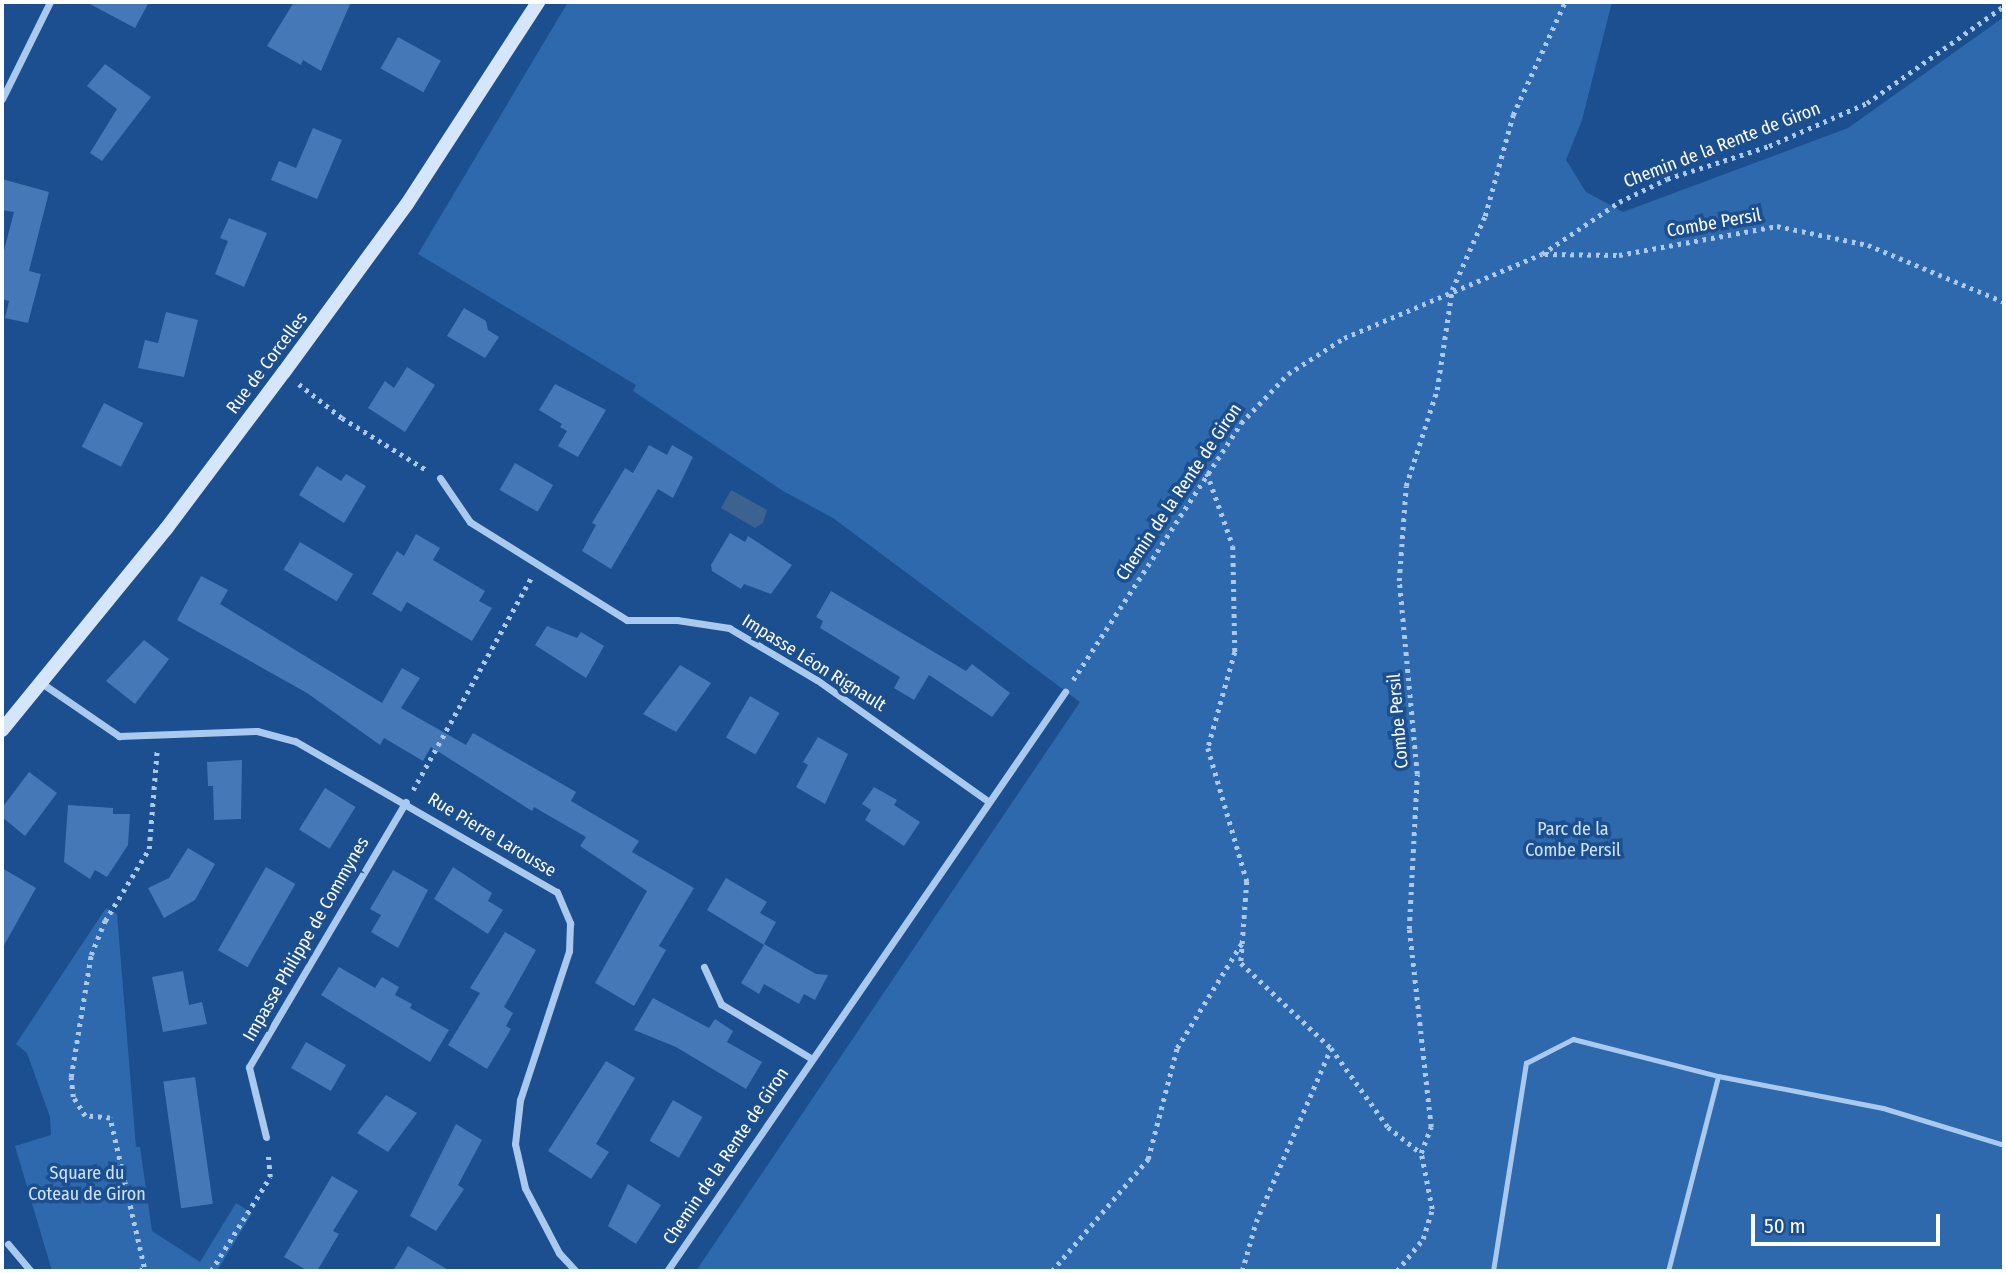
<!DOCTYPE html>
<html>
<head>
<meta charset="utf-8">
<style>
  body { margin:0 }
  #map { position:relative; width:2006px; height:1273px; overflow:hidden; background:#1b4f8f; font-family:"Fira Sans Condensed",sans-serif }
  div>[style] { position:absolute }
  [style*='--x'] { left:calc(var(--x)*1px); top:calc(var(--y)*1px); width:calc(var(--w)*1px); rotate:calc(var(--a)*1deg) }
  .green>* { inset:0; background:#2e69ad }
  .water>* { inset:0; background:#3c6290 }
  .building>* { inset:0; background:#4478b7; transform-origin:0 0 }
  .path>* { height:4.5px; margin-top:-2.25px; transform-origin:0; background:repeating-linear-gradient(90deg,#a9c9ee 0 3.5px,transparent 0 8.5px) }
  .service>* { height:5px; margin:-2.5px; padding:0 2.5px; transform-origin:2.5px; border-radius:2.5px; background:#a9c9ee }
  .minor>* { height:7px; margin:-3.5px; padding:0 3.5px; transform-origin:3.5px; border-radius:3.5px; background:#a9c9ee }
  .secondary>* { height:14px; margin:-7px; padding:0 7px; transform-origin:7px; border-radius:7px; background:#d6e6fa }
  span { translate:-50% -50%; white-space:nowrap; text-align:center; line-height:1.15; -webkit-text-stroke:7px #1b4f8f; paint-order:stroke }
  .street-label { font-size:18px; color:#fff }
  .park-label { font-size:18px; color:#cfe3fa }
  .frame { position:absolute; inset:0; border:4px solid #fff; pointer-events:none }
  .scale { position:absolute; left:1751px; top:1214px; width:189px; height:32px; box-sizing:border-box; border:4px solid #fff; border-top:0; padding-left:9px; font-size:21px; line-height:24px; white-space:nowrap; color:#fff; -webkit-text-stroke:5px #1b4f8f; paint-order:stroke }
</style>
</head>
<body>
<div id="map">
  <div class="green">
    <i style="clip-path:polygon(568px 2px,1612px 2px,1582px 120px,1566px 160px,1586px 192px,1623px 212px,1848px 128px,2004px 17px,2004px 1271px,696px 1271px,1080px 702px,833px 518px,783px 491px,633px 391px,636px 385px,418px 254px)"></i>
    <i style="clip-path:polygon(106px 908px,117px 914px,136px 1147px,140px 1147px,152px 1231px,200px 1262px,236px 1203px,252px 1213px,217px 1271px,52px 1271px,15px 1146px,51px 1135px,50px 1117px,27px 1053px,16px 1044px)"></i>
  </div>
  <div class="water">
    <i style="clip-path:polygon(731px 490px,767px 510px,763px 523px,755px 528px,721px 508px)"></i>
  </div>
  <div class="building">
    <i style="clip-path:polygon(86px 2px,149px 2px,135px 28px)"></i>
    <i style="clip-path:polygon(294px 2px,351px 2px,321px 71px,303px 60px,301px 65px,267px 46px)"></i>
    <i style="left:398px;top:37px;width:49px;height:36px;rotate:29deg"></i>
    <i style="clip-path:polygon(105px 64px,151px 97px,102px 161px,90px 153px,117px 109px,87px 86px)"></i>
    <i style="clip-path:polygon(313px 128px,342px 140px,317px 199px,271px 180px,279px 161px,296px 168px)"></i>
    <i style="clip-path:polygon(2px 179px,49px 192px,29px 271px,41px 274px,28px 323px,5px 318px,9px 301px,2px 299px,2px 258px,14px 212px,2px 210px)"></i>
    <i style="clip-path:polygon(229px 218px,267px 233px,244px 287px,215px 274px,228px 241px,220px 238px)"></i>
    <i style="clip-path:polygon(464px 308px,486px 321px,488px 330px,499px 337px,485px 358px,447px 336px)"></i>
    <i style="clip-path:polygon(166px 312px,198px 320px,184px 377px,138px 368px,145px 340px,158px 343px)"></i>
    <i style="clip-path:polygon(407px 367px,435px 385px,405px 432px,368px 408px,385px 381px,394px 388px)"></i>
    <i style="clip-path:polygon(555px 384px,606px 410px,578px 457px,558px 446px,567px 431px,560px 427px,562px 424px,539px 410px)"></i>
    <i style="left:104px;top:403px;width:44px;height:49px;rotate:27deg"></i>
    <i style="clip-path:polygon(649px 445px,667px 455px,672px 445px,693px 457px,673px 498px,658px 489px,611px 569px,582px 551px,596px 525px,592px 523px,625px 468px,633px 473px)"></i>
    <i style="left:515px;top:463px;width:44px;height:31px;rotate:30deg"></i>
    <i style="clip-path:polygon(317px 466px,341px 481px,346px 474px,366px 486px,344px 523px,299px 495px)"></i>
    <i style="clip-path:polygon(730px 533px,745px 542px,748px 536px,792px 565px,771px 594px,744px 584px,741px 589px,712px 571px,711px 565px)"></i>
    <i style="clip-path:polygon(416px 534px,440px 548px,433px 560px,485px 591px,479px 601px,492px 608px,472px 641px,407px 602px,401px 612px,372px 594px,397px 551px,404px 556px)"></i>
    <i style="left:300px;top:542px;width:62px;height:32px;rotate:31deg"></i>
    <i style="clip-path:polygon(201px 576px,228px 590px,220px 604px,382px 703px,402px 668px,420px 678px,401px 708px,466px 745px,473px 733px,576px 792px,571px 801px,639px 841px,632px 852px,694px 888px,659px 946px,666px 950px,634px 1006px,595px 983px,647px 891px,580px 846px,586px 837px,534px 807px,532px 811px,431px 747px,423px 761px,384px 738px,380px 745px,307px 693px,177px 620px)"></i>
    <i style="clip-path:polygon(831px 591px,966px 671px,972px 664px,1010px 693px,992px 717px,929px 675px,914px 700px,894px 688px,900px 677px,820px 628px,823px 621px,816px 617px)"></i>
    <i style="clip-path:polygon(547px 626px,577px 638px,581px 632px,604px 646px,586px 678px,535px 645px)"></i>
    <i style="clip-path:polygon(144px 640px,169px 659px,135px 704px,106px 681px)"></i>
    <i style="clip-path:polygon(680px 665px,711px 683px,676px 732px,643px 714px)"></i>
    <i style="left:750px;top:696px;width:34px;height:48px;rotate:30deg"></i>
    <i style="clip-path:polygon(818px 737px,848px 754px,825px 804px,796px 787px,808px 765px,803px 762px)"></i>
    <i style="clip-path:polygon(242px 760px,241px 819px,214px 820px,213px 786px,208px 786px,207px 762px)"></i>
    <i style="clip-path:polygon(29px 772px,57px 793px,25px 836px,2px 817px,2px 808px)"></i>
    <i style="clip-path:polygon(874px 787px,897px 800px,894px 805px,920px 822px,904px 846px,865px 820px,871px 810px,862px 804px)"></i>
    <i style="left:325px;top:788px;width:36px;height:49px;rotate:32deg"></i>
    <i style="clip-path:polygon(68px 805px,113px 808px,113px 814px,130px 814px,128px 845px,107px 877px,95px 870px,90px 879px,64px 862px)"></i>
    <i style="clip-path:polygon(188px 848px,215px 864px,195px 900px,164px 918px,148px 888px,169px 878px)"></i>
    <i style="left:266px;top:867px;width:34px;height:96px;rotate:30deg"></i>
    <i style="clip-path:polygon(453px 867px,492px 893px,488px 901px,503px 910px,488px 934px,434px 899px)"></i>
    <i style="clip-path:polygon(2px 868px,36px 888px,2px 949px)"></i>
    <i style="clip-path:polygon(393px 870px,428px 890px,398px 948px,371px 932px,381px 915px,370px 909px)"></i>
    <i style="clip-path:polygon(726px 878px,767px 902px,760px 913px,776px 922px,764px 944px,816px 974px,828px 975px,815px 1000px,804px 994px,799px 1004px,764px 984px,759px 994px,741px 983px,764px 945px,707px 910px)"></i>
    <i style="clip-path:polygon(505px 932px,536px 950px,504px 1007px,513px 1013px,506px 1026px,511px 1029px,487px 1069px,448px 1045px,480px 993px,470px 988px)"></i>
    <i style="clip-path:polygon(339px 967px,375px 988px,382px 977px,399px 987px,395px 995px,412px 1004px,410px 1008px,449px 1030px,430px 1062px,321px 995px)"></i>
    <i style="clip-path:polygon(183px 971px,189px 1005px,202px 1002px,207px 1024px,163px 1032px,152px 977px)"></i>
    <i style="clip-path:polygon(653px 998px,709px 1028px,715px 1019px,733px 1031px,727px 1042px,762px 1062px,746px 1089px,676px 1047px,634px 1030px)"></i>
    <i style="left:306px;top:1042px;width:46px;height:30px;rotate:30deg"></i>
    <i style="clip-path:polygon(606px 1061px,635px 1078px,596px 1144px,609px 1152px,591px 1179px,548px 1151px)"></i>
    <i style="left:195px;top:1077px;width:128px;height:32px;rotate:82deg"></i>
    <i style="clip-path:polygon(386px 1095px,417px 1113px,388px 1152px,357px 1133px)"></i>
    <i style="left:673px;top:1100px;width:34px;height:47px;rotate:30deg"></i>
    <i style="clip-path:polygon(456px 1124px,482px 1140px,458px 1185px,464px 1189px,436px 1231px,410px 1216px)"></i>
    <i style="clip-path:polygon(332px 1176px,358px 1191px,333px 1231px,339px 1234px,317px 1271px,308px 1271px,284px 1257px)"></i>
    <i style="clip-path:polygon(628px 1184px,661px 1205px,636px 1244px,608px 1226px)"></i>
    <i style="clip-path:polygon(408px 1246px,450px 1271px,393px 1271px)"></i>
  </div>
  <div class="path">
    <i style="--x:1545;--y:254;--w:74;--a:0.8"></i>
    <i style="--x:1619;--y:255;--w:161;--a:-10.4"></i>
    <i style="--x:1777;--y:226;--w:93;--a:11.8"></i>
    <i style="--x:1868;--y:245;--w:147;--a:22.7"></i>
    <i style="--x:299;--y:384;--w:55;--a:38.3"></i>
    <i style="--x:342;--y:418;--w:101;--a:31.6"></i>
    <i style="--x:1207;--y:473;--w:77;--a:70.4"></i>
    <i style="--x:1233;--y:546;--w:106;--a:88.9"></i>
    <i style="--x:1235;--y:652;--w:100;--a:105.7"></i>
    <i style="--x:1208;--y:748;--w:139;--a:73.7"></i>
    <i style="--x:1247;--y:881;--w:82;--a:94.2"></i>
    <i style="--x:1241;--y:963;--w:124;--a:43.4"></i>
    <i style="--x:1073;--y:680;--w:307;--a:-56.8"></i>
    <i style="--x:1241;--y:423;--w:68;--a:-46.2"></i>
    <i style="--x:1288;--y:374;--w:67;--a:-32.7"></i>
    <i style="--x:1344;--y:338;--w:215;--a:-23"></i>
    <i style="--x:1542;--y:254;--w:93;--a:-34"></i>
    <i style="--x:1619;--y:202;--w:53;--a:-25.6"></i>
    <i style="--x:1667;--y:179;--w:107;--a:-17.9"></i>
    <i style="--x:1769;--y:146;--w:107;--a:-23.7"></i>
    <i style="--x:1867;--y:103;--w:168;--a:-35.3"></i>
    <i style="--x:413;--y:790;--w:243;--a:-60.9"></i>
    <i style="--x:140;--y:1271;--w:6;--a:-45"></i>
    <i style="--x:144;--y:1267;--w:153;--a:-102.9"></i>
    <i style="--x:110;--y:1118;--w:25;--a:-175"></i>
    <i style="--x:85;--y:1116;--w:22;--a:-122"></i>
    <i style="--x:73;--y:1097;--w:20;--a:-96"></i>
    <i style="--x:71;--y:1077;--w:124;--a:-80.7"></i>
    <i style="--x:91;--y:955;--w:37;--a:-68"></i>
    <i style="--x:105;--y:921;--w:84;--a:-58.6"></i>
    <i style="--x:149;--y:849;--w:100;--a:-85.4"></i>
    <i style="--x:211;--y:1271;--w:111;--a:-57.9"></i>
    <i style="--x:270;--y:1177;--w:25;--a:-95"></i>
    <i style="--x:1052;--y:1271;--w:148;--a:-49.4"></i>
    <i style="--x:1148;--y:1159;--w:115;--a:-75.4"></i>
    <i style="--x:1177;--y:1048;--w:126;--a:-58.3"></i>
    <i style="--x:1242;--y:1271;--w:51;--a:-74.1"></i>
    <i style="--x:1256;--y:1222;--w:189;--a:-66.7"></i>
    <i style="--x:1331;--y:1048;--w:97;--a:54.2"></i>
    <i style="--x:1388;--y:1127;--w:42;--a:38.2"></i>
    <i style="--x:1397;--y:1271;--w:41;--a:-50.9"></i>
    <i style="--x:1423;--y:1239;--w:31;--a:-73"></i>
    <i style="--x:1432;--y:1209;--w:57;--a:-101.1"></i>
    <i style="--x:1421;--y:1153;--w:28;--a:-69"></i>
    <i style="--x:1431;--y:1127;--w:199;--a:-96.3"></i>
    <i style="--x:1409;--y:929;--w:155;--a:-87"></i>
    <i style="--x:1417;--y:774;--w:194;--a:-95.3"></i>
    <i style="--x:1399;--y:581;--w:95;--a:-85.8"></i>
    <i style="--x:1406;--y:486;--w:101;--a:-72.1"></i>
    <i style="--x:1437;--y:390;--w:101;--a:-81.5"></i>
    <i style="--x:1452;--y:290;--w:81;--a:-66"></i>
    <i style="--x:1485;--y:216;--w:105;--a:-74.5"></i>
    <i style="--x:1513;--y:115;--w:124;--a:-65.3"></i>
  </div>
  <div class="service">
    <i style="--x:1493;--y:1271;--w:211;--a:-81"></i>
    <i style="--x:1526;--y:1063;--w:53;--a:-27.1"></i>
    <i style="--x:1573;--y:1039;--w:150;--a:14.3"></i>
    <i style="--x:1718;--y:1076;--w:168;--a:11"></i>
    <i style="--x:1883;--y:1108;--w:127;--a:17"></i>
    <i style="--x:1668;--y:1271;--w:201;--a:-75.6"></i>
  </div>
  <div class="minor">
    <i style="--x:2;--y:99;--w:108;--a:-63.7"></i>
    <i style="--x:440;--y:478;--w:53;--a:55.7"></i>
    <i style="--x:470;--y:522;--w:185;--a:32"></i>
    <i style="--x:627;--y:620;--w:50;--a:0"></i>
    <i style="--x:677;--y:620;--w:53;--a:8.7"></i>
    <i style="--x:729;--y:628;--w:102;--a:30.6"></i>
    <i style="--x:817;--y:680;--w:209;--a:35.3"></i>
    <i style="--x:40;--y:682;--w:96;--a:34.4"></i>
    <i style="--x:119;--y:736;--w:138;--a:-2.1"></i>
    <i style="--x:257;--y:731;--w:39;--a:15"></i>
    <i style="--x:295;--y:741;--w:302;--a:30"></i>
    <i style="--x:557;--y:892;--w:34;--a:67"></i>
    <i style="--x:570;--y:923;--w:28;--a:92"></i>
    <i style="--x:569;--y:951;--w:157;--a:108.2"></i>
    <i style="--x:520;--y:1100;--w:44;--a:96.5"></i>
    <i style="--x:515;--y:1144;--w:45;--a:77.2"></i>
    <i style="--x:525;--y:1188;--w:73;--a:62.4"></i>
    <i style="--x:559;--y:1253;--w:25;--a:47"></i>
    <i style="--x:704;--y:967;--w:41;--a:65.3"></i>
    <i style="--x:721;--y:1004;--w:106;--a:31.1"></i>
    <i style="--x:266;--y:1137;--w:72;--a:-103.7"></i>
    <i style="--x:249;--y:1067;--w:308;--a:-59.4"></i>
    <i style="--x:8;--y:1244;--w:35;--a:50"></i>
    <i style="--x:667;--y:1271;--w:703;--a:-55.5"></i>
  </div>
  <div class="secondary">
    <i style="--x:2;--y:730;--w:259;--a:-50.8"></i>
    <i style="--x:166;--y:529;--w:196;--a:-53.1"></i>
    <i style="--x:284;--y:372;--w:208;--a:-53.8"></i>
    <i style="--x:407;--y:204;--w:241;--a:-57"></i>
  </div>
  <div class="street-label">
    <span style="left:1722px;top:145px;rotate:-21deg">Chemin de la Rente de Giron</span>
    <span style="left:1714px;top:223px;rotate:-10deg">Combe Persil</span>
    <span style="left:267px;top:363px;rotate:-53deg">Rue de Corcelles</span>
    <span style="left:1179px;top:492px;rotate:-56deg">Chemin de la Rente de Giron</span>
    <span style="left:814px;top:663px;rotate:32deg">Impasse Léon Rignault</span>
    <span style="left:1398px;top:721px;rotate:-95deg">Combe Persil</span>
    <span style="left:492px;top:835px;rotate:31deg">Rue Pierre Larousse</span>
    <span style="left:306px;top:939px;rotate:-60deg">Impasse Philippe de Commynes</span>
    <span style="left:726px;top:1156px;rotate:-56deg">Chemin de la Rente de Giron</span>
  </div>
  <div class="park-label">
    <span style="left:1573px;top:840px">Parc de la<br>Combe Persil</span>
    <span style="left:87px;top:1184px">Square du<br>Coteau de Giron</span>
  </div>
  <div class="frame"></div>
  <div class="scale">50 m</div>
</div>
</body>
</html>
